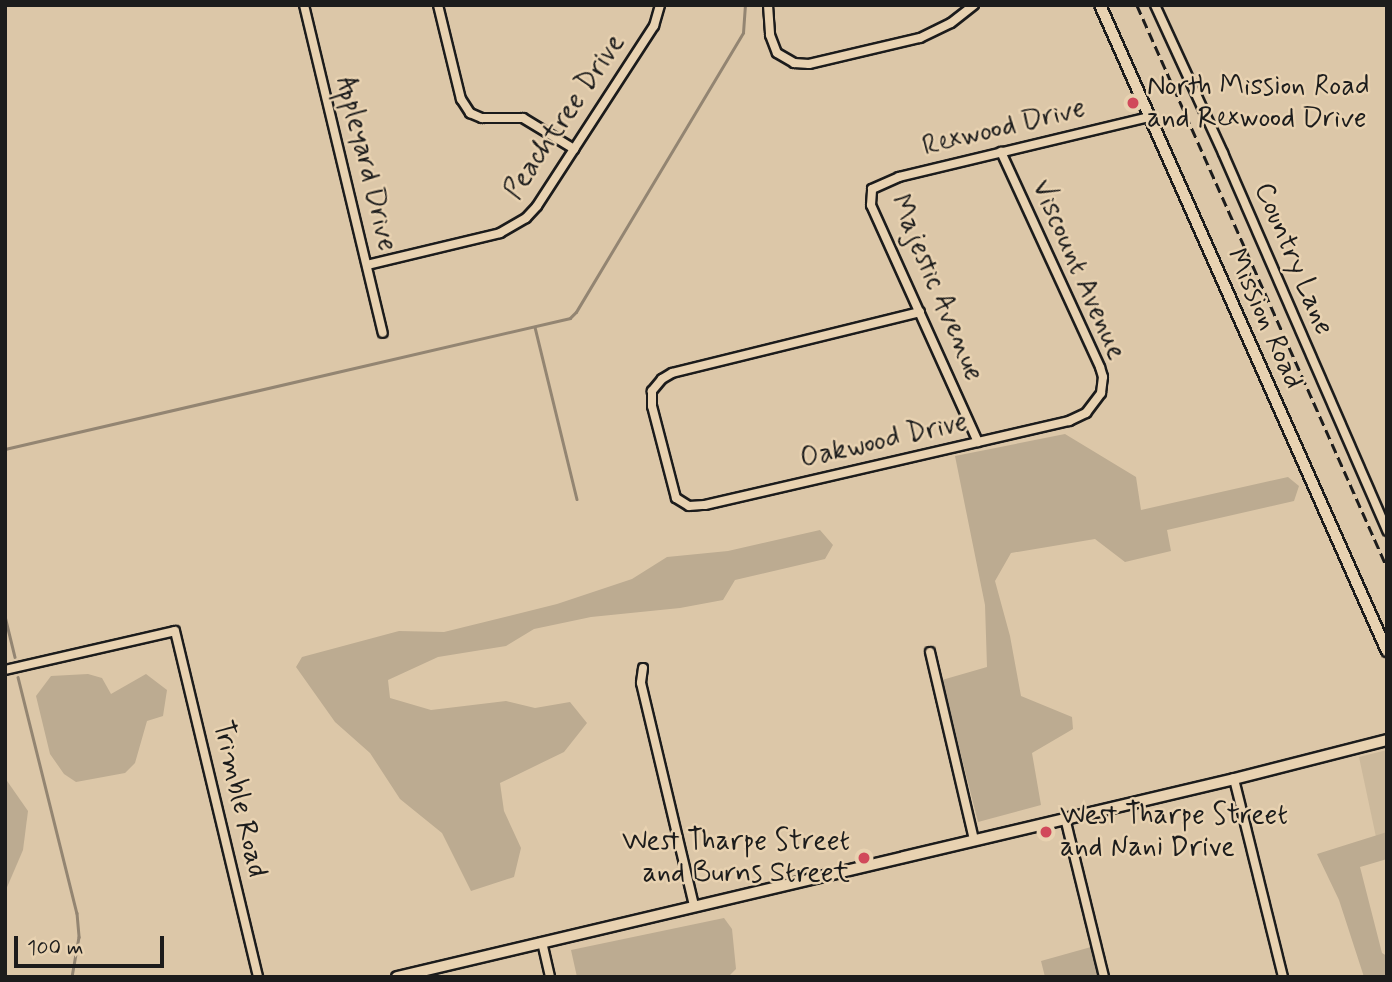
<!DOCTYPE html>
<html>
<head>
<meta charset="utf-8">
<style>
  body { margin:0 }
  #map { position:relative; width:1392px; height:982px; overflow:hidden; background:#dcc7a8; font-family:Mynerve,sans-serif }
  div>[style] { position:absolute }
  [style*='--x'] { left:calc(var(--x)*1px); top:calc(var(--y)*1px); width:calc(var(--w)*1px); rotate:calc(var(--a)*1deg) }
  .built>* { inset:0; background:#ccb99c }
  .green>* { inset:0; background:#bcab91 }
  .stream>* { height:2.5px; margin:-1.25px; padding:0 1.25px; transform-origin:1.25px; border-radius:1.25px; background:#938572 }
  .roads { filter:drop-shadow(2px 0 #1c1c1c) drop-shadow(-2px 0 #1c1c1c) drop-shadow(0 2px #1c1c1c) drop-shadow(0 -2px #1c1c1c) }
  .minor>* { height:8px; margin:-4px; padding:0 4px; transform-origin:4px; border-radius:4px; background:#e8d2b1 }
  .secondary>* { height:10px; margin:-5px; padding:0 5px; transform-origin:5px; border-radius:5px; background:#e8d2b1 }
  .rail>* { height:2.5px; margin-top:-1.25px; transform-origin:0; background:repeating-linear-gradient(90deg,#1c1c1c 0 10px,transparent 0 15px) }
  .dots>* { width:19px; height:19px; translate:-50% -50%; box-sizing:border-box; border:4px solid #e8d2b1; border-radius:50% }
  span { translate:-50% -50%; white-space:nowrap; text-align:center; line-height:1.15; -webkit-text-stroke:5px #e8d2b1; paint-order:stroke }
  .poi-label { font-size:28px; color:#1c1c1c }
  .left { translate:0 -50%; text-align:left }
  .right { translate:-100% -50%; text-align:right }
  .street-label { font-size:28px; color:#1c1c1c }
  .frame { position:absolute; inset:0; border:7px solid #1c1c1c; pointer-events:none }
  .scale { position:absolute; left:14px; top:936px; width:150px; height:32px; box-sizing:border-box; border:4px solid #1c1c1c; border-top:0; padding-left:9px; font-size:21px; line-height:24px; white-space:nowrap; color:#1c1c1c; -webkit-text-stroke:5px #e8d2b1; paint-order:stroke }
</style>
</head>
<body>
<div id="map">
  <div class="built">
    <i style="clip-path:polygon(1387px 750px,1387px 834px,1376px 837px,1359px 757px)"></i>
  </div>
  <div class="green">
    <i style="clip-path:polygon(1065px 434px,1136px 477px,1141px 510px,1288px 477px,1299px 486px,1294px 501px,1167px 530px,1171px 551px,1125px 562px,1095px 539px,1011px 553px,995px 581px,1010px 636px,1021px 696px,1072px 717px,1073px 729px,1032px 753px,1041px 805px,978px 822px,942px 680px,987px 667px,985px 605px,955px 456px)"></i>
    <i style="clip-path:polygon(820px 530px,833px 545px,825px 559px,735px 580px,723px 600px,680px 608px,591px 617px,534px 629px,506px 646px,438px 657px,388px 680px,390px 698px,431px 710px,506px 701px,535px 708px,570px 702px,587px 723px,564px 752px,500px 783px,504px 811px,521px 848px,514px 877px,471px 891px,442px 833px,400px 799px,370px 753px,335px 722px,296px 667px,302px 657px,399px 631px,444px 632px,557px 604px,632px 579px,667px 557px,728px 551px)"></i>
    <i style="clip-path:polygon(88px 674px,102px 678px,111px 694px,146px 674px,167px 690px,163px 716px,147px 721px,135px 763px,125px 773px,76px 782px,64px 774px,50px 754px,36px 696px,51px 676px)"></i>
    <i style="clip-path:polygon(5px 778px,28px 811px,23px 850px,5px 892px)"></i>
    <i style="clip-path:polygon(1387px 832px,1387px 859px,1360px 867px,1382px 953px,1387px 956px,1387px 977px,1364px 977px,1339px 900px,1317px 854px)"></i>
    <i style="clip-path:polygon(724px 918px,732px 929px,736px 969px,728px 977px,577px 977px,571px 950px)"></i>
    <i style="clip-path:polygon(1091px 947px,1098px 977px,1045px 977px,1041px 961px)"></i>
  </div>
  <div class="stream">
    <i style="--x:535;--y:327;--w:177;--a:76.3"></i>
    <i style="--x:5;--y:449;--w:580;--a:-13.05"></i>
    <i style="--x:570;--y:318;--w:8;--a:-45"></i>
    <i style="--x:576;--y:312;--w:325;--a:-59.1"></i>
    <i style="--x:743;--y:33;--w:28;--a:-86"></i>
    <i style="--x:5;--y:616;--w:42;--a:76.3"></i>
    <i style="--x:18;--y:677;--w:243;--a:76"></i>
    <i style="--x:77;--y:913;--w:24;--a:85"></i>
    <i style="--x:79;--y:937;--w:41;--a:99.9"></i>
  </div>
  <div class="roads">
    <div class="minor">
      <i style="--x:304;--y:5;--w:337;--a:76.5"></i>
      <i style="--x:438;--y:5;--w:97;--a:76.3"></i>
      <i style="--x:461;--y:99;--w:17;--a:57"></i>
      <i style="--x:470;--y:113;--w:13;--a:23"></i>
      <i style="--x:482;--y:118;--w:41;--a:0"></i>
      <i style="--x:523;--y:118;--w:60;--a:31.3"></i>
      <i style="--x:768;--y:5;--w:30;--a:86"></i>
      <i style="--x:770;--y:35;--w:19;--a:69"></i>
      <i style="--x:777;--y:53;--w:20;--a:30"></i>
      <i style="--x:794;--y:63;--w:15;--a:4"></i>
      <i style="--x:809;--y:64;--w:114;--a:-13.2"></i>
      <i style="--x:920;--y:38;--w:34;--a:-26"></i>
      <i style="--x:951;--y:23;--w:29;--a:-38"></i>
      <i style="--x:1155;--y:5;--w:163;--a:65.3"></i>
      <i style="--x:1223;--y:153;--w:412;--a:66.5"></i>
      <i style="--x:367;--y:265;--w:137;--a:-13.5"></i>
      <i style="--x:500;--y:233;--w:30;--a:-30"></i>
      <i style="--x:526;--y:218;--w:16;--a:-47"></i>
      <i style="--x:537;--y:206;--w:215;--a:-57"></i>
      <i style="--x:654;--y:26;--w:22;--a:-74"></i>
      <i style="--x:920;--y:312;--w:255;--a:166.2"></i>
      <i style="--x:672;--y:373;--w:12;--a:149"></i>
      <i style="--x:662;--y:379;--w:16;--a:130"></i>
      <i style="--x:652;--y:391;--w:15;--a:90"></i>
      <i style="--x:652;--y:406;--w:95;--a:75.4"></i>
      <i style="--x:676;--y:498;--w:15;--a:32"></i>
      <i style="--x:689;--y:506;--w:16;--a:-4"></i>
      <i style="--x:705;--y:505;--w:374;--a:-13"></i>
      <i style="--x:1069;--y:421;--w:19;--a:-25"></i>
      <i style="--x:1086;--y:413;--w:25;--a:-53"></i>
      <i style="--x:1101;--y:393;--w:16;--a:-83"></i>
      <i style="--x:1103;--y:377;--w:10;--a:-107"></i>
      <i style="--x:1100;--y:367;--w:237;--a:-114.7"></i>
      <i style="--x:978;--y:442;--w:260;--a:-114.3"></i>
      <i style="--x:871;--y:205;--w:16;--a:-86"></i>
      <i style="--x:872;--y:189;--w:30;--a:-24"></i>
      <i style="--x:899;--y:177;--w:257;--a:-13.5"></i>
      <i style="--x:930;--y:652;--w:193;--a:76.8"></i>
      <i style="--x:643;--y:668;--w:15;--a:98"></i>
      <i style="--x:641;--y:683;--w:229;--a:76.6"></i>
      <i style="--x:5;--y:670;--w:174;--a:-12.9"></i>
      <i style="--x:175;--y:631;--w:356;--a:76.5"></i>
      <i style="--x:1234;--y:779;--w:204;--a:76.1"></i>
      <i style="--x:1065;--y:818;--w:164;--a:76.2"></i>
      <i style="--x:542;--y:942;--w:36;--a:77"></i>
    </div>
    <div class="secondary">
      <i style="--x:1100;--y:5;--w:707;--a:66.05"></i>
      <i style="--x:397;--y:977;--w:860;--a:-13.31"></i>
      <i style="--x:1234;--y:779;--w:158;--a:-14.3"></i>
    </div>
  </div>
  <div class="rail">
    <i style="--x:1137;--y:5;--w:615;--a:66.02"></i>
  </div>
  <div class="dots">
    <i style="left:1133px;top:103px;background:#d1495b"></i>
    <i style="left:1046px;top:832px;background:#d1495b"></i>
    <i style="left:864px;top:858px;background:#d1495b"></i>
  </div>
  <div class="poi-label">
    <span class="left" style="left:1147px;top:103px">North Mission Road<br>and Rexwood Drive</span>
    <span class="left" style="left:1060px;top:832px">West Tharpe Street<br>and Nani Drive</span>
    <span class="right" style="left:850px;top:858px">West Tharpe Street<br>and Burns Street</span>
  </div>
  <div class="street-label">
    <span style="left:565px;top:117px;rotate:-56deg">Peachtree Drive</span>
    <span style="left:1004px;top:128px;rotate:-14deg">Rexwood Drive</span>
    <span style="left:366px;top:164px;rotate:76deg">Appleyard Drive</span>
    <span style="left:1293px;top:259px;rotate:67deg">Country Lane</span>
    <span style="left:1078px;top:270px;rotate:66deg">Viscount Avenue</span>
    <span style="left:936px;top:288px;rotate:67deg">Majestic Avenue</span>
    <span style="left:1264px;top:319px;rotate:66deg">Mission Road</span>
    <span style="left:884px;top:441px;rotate:-13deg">Oakwood Drive</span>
    <span style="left:239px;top:799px;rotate:77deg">Trimble Road</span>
  </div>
  <div class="frame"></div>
  <div class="scale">100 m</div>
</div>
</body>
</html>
